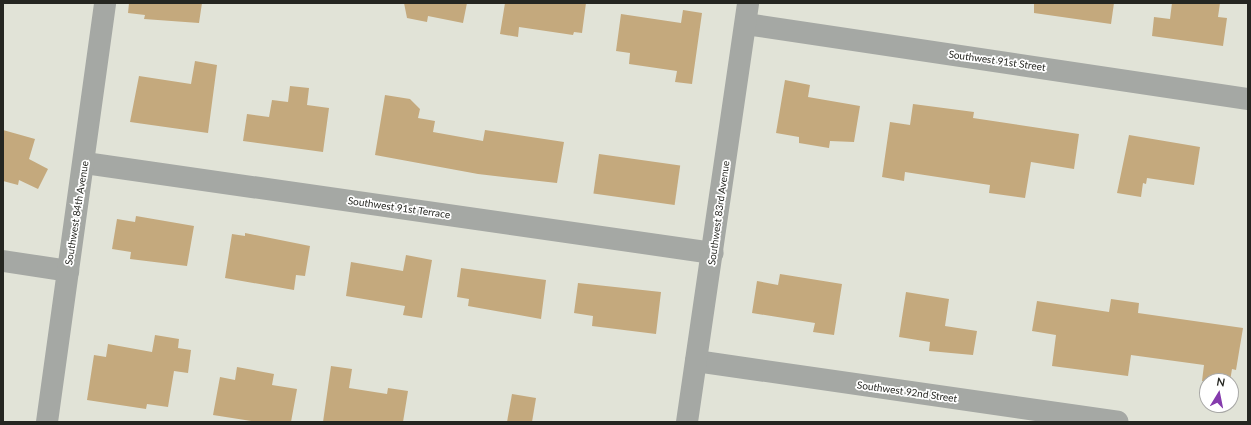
<!DOCTYPE html>
<html>
<head>
<meta charset="utf-8">
<style>
  body { margin:0 }
  #map { position:relative; width:1251px; height:425px; overflow:hidden; background:#e1e3d7; font-family:Lato,sans-serif }
  div>[style] { position:absolute }
  [style*='--x'] { left:calc(var(--x)*1px); top:calc(var(--y)*1px); width:calc(var(--w)*1px); rotate:calc(var(--a)*1deg) }
  .building>* { inset:0; background:#c4a97d; transform-origin:0 0 }
  .minor>* { height:22px; margin:-11px; padding:0 11px; transform-origin:11px; border-radius:11px; background:#a5a8a4 }
  span { translate:-50% -50%; white-space:nowrap; text-align:center; line-height:1.15; -webkit-text-stroke:3.5px #fff; paint-order:stroke }
  .street-label { font-size:10px; color:#252621 }
  .frame { position:absolute; inset:0; border:4px solid #252621; pointer-events:none }
  .north { position:absolute; left:1199px; top:373px; width:40px; height:40px; box-sizing:border-box; background:#fff; border:1px solid #a8a8a6; border-radius:50%; rotate:10deg; font-size:11px; font-weight:700; line-height:16px; text-align:center; color:#252621 }
  .north::after { content:''; display:block; margin:auto; width:14px; height:18px; background:#853bad; clip-path:polygon(50% 0,100% 100%,50% 72%,0 100%) }
</style>
</head>
<body>
<div id="map">
  <div class="building">
    <i style="clip-path:polygon(129px 3px,202px 3px,199px 23px,144px 19px,145px 15px,128px 13px)"></i>
    <i style="clip-path:polygon(404px 3px,467px 3px,463px 23px,428px 16px,427px 22px,407px 18px)"></i>
    <i style="clip-path:polygon(505px 3px,586px 3px,582px 33px,574px 32px,573px 35px,519px 27px,518px 37px,500px 34px)"></i>
    <i style="clip-path:polygon(1034px 3px,1114px 3px,1111px 24px,1034px 13px)"></i>
    <i style="clip-path:polygon(1172px 3px,1220px 3px,1218px 17px,1227px 18px,1223px 46px,1152px 36px,1154px 17px,1170px 19px)"></i>
    <i style="clip-path:polygon(683px 10px,702px 13px,692px 84px,675px 82px,677px 71px,629px 64px,630px 53px,616px 51px,621px 14px,681px 23px)"></i>
    <i style="clip-path:polygon(195px 61px,217px 65px,208px 133px,130px 122px,139px 76px,191px 84px)"></i>
    <i style="clip-path:polygon(785px 80px,810px 85px,808px 97px,860px 106px,854px 142px,830px 141px,829px 148px,799px 143px,799px 137px,776px 133px)"></i>
    <i style="clip-path:polygon(290px 86px,309px 88px,307px 105px,329px 108px,323px 152px,243px 141px,247px 114px,269px 117px,272px 100px,288px 102px)"></i>
    <i style="clip-path:polygon(385px 95px,410px 99px,420px 109px,418px 118px,435px 121px,433px 132px,483px 141px,485px 130px,564px 142px,557px 183px,478px 174px,375px 155px)"></i>
    <i style="clip-path:polygon(913px 104px,974px 112px,973px 118px,1079px 134px,1074px 169px,1031px 162px,1025px 198px,989px 193px,990px 185px,905px 172px,904px 181px,882px 177px,890px 122px,910px 125px)"></i>
    <i style="clip-path:polygon(3px 130px,35px 139px,29px 159px,48px 169px,38px 189px,19px 180px,18px 185px,3px 181px)"></i>
    <i style="clip-path:polygon(1129px 135px,1200px 147px,1194px 185px,1147px 178px,1146px 184px,1143px 183px,1141px 197px,1117px 193px)"></i>
    <i style="left:599px;top:154px;width:82px;height:40px;rotate:8deg"></i>
    <i style="clip-path:polygon(136px 216px,194px 226px,187px 266px,130px 259px,131px 252px,112px 249px,117px 219px,135px 222px)"></i>
    <i style="clip-path:polygon(245px 233px,310px 246px,305px 276px,296px 275px,294px 290px,225px 278px,232px 234px,245px 236px)"></i>
    <i style="clip-path:polygon(406px 255px,432px 260px,422px 318px,403px 315px,405px 306px,346px 296px,351px 262px,403px 271px)"></i>
    <i style="clip-path:polygon(461px 268px,546px 280px,541px 319px,468px 306px,469px 299px,457px 297px)"></i>
    <i style="clip-path:polygon(780px 274px,842px 284px,834px 335px,813px 332px,815px 323px,752px 313px,757px 281px,778px 285px)"></i>
    <i style="clip-path:polygon(578px 283px,661px 292px,656px 334px,592px 326px,593px 316px,574px 313px)"></i>
    <i style="clip-path:polygon(906px 292px,949px 299px,945px 326px,977px 331px,973px 355px,929px 351px,930px 342px,899px 337px)"></i>
    <i style="clip-path:polygon(1111px 299px,1139px 303px,1138px 313px,1243px 328px,1236px 370px,1232px 369px,1230px 381px,1202px 381px,1204px 365px,1131px 355px,1128px 376px,1052px 366px,1056px 335px,1032px 331px,1037px 301px,1109px 312px)"></i>
    <i style="clip-path:polygon(155px 335px,179px 339px,178px 348px,191px 350px,188px 373px,174px 371px,168px 407px,147px 404px,146px 409px,87px 400px,94px 355px,106px 357px,108px 344px,152px 352px)"></i>
    <i style="clip-path:polygon(331px 366px,352px 369px,349px 388px,387px 394px,388px 388px,408px 391px,403px 422px,323px 422px)"></i>
    <i style="clip-path:polygon(237px 367px,274px 374px,272px 385px,297px 389px,291px 422px,258px 422px,213px 415px,220px 377px,235px 380px)"></i>
    <i style="clip-path:polygon(512px 394px,536px 398px,532px 422px,507px 422px)"></i>
  </div>
  <div class="minor">
    <i style="--x:746;--y:24;--w:508;--a:8.5"></i>
    <i style="--x:85;--y:163;--w:634;--a:8.16"></i>
    <i style="--x:3;--y:261;--w:66;--a:8.7"></i>
    <i style="--x:696;--y:361;--w:426;--a:8.2"></i>
    <i style="--x:47;--y:422;--w:423;--a:-82.1"></i>
    <i style="--x:687;--y:422;--w:423;--a:-81.7"></i>
  </div>
  <div class="street-label">
    <span style="left:997px;top:61px;rotate:8deg">Southwest 91st Street</span>
    <span style="left:399px;top:208px;rotate:8deg">Southwest 91st Terrace</span>
    <span style="left:77px;top:213px;rotate:-81deg">Southwest 84th Avenue</span>
    <span style="left:719px;top:213px;rotate:-82deg">Southwest 83rd Avenue</span>
    <span style="left:907px;top:392px;rotate:8deg">Southwest 92nd Street</span>
  </div>
  <div class="frame"></div>
  <div class="north">N</div>
</div>
</body>
</html>
